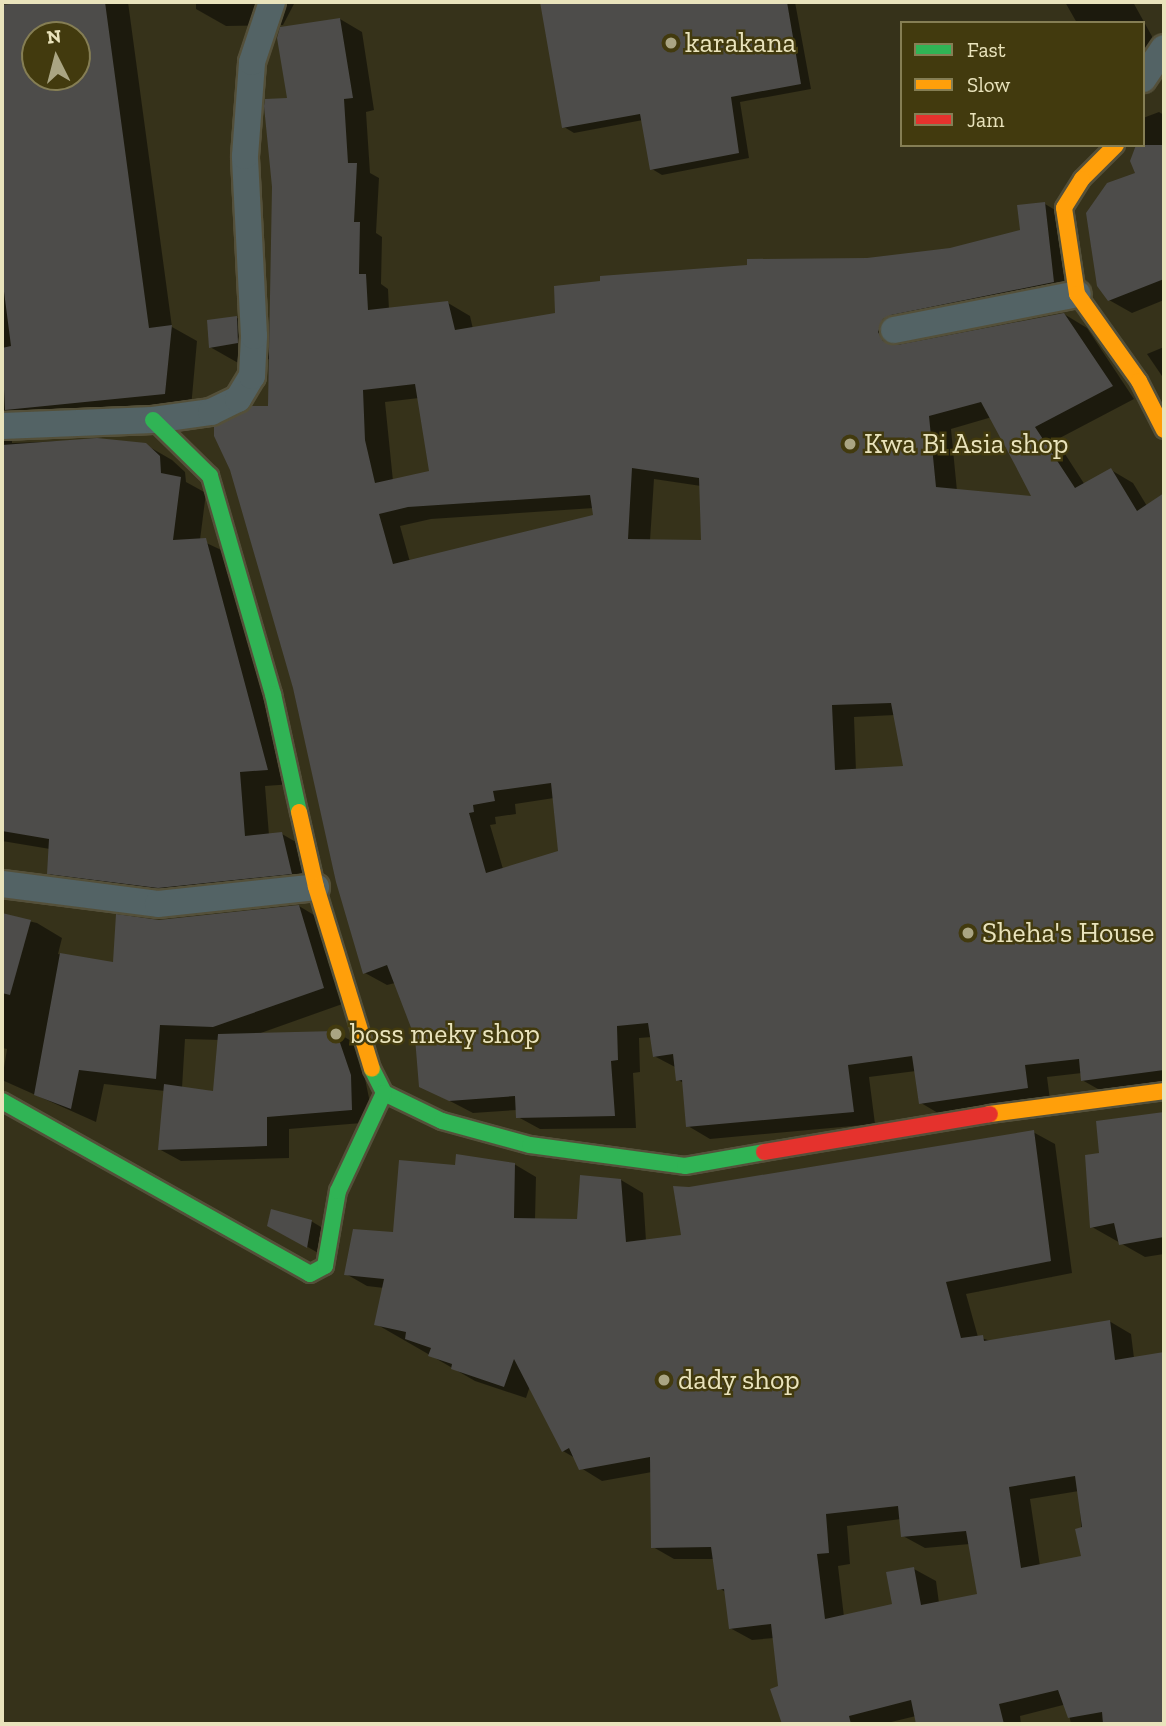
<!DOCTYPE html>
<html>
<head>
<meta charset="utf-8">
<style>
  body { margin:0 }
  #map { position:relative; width:1166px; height:1726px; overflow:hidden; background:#36321a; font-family:"Zilla Slab",serif }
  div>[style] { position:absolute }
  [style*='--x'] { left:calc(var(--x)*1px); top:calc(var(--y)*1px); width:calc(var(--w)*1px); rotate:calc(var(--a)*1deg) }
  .shadow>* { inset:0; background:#0007 }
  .building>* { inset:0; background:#4d4c4a }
  .roads { filter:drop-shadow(2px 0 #54503a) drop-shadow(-2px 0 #54503a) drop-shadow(0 2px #54503a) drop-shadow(0 -2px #54503a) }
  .street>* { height:26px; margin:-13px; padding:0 13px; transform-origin:13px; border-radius:13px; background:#536365 }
  .fast>* { height:16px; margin:-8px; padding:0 8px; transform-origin:8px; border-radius:8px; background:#30b455 }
  .slow>* { height:16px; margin:-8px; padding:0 8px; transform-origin:8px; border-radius:8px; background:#ff9f0a }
  .jam>* { height:16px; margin:-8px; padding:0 8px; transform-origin:8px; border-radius:8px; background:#e5322d }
  .dots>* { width:19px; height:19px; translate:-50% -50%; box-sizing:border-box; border:4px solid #423a0e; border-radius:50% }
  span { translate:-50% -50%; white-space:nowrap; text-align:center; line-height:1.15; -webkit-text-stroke:5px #423a0e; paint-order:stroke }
  .poi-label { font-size:28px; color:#e9e3bc }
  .left { translate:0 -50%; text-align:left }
  .frame { position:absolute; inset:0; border:4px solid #e9e3bc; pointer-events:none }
  .legend { position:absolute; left:900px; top:21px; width:245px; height:126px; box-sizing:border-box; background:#423a0e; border:2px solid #857e54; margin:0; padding:9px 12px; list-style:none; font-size:21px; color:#e9e3bc }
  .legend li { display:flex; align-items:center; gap:14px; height:35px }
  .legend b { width:35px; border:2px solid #857e54 }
  .north { position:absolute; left:21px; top:21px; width:70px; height:70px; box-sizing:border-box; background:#423a0e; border:2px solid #857e54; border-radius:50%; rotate:354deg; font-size:19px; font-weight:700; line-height:28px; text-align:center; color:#e9e3bc }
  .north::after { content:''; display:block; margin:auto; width:24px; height:32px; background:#aaa583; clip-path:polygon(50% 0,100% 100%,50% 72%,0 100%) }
</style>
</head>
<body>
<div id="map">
  <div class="shadow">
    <i style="clip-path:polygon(evenodd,40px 2px,128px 2px,172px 327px,197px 341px,191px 408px,12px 430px,12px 443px,97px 440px,146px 445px,172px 460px,185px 472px,186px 482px,206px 493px,200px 540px,232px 555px,293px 784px,265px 786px,269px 835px,282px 834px,308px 849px,316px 888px,185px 902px,74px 888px,48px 873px,50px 849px,2px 841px,2px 7px,40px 2px,35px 35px,77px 35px,77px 77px,35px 77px,35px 35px)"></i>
    <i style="clip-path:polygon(196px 2px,295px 2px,283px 25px,226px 26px,196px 9px)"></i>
    <i style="clip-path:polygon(541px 2px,795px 2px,811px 89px,740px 102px,749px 158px,662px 175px,652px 169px,643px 120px,574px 133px,564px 127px)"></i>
    <i style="clip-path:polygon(1065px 2px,1133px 2px,1159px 49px,1143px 58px,1143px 23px,1077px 23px)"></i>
    <i style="clip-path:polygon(evenodd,340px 19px,362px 32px,374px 110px,366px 112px,370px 173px,379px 178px,376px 233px,382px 237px,381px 284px,388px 289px,389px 310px,448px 303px,470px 316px,473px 329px,950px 250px,1022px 231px,1045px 204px,1067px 217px,1076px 295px,901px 337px,901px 346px,1064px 314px,1087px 328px,1134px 399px,1056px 440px,1085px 485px,1111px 470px,1133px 483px,1147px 506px,1164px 497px,1164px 587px,1150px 596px,1164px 670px,1164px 1087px,1105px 1093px,1082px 1080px,1082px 1073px,1047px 1077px,1050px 1100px,943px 1116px,921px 1103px,916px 1071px,869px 1077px,875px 1124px,710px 1139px,688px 1126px,684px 1083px,678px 1080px,677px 1068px,654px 1056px,652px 1037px,639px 1038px,640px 1072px,633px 1073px,636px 1128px,540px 1129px,518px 1117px,517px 1110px,473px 1113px,421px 1086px,417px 1038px,395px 983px,387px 985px,365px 973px,269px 408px,270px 359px,240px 364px,210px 347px,237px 318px,267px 335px,270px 357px,289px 100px,340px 19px,419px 398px,431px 472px,393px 481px,385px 402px,419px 398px,340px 19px,992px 417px,1034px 498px,957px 491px,951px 429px,992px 417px,340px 19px,654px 479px,701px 486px,703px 542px,650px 541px,654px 479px,340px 19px,594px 508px,595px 516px,410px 562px,400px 526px,431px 519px,594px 508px,340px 19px,895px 715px,905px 768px,856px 771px,854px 717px,895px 715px,340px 19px,554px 798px,560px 852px,503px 869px,490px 825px,496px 824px,495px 817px,516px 814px,515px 804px,554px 798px)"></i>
    <i style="clip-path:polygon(1159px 112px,1164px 115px,1164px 300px,1132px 313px,1109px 300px,1143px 145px,1143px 118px)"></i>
    <i style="clip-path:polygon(1164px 347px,1164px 379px,1147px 354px)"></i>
    <i style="clip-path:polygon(evenodd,299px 906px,324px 921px,348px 1002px,258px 1034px,336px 1032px,358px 1045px,374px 1122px,289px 1129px,289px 1158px,181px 1161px,159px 1149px,165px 1091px,104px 1084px,96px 1122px,2px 1080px,7px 1049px,2px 1048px,2px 915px,37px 923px,62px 938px,58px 954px,115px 964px,159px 921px,299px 906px,185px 1039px,220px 1040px,215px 1093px,182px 1088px,185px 1039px)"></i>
    <i style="clip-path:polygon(1164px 1114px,1164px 1254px,1145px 1257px,1092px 1227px,1101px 1155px,1098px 1123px)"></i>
    <i style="clip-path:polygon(evenodd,1033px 1132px,1055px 1144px,1072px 1273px,966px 1294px,978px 1337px,991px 1341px,1109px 1321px,1131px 1334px,1134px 1358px,1164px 1353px,1164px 1724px,1071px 1724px,1067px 1704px,1020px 1716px,1021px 1724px,918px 1724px,916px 1716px,883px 1724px,790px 1724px,774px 1638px,752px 1640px,730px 1628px,727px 1593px,719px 1588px,715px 1559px,674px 1559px,653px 1547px,652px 1472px,602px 1481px,581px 1468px,575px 1458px,563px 1451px,530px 1386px,526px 1398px,475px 1381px,376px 1324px,384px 1288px,367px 1286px,346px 1274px,394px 1234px,457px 1167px,514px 1164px,536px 1177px,535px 1220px,579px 1221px,621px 1180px,643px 1193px,646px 1241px,683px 1237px,689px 1188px,1033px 1132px,1079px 1491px,1083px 1558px,1040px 1566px,1030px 1499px,1079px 1491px,1033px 1132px,901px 1519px,903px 1536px,925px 1548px,970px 1544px,979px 1595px,939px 1603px,936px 1581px,914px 1569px,894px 1605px,844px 1617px,838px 1566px,850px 1564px,847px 1526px,901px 1519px)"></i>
    <i style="clip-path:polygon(311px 1221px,331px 1233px,327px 1258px,269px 1225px)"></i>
  </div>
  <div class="building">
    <i style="clip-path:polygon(evenodd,28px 2px,105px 2px,149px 328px,172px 325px,165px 394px,5px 410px,2px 348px,11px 346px,2px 276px,2px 5px,28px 2px,35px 35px,77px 35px,77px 77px,35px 77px,35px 35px)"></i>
    <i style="clip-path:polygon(540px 2px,787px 2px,801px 84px,731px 97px,739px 153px,650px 170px,640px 114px,562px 128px)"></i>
    <i style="clip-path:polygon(evenodd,340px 18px,353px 98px,344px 99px,348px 163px,357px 163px,354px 222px,360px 222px,359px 274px,366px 274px,368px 310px,448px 301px,455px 330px,555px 313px,554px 286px,600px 281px,600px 276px,747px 265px,747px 259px,867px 258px,950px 248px,1020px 230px,1017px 205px,1045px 202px,1054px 282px,891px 315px,883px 319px,878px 332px,883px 341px,897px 345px,1064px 313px,1113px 386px,1035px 427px,1075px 488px,1111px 468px,1137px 511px,1164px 493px,1164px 1070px,1081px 1081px,1079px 1059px,1025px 1065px,1028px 1088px,919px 1104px,912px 1056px,848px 1065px,854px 1112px,686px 1127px,682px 1080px,676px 1081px,673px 1054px,653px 1057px,648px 1023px,617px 1026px,618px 1060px,611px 1061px,615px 1116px,516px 1118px,515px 1096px,449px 1101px,419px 1087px,415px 1038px,387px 965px,363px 974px,336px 882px,293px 688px,230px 470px,214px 436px,214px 427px,252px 406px,268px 406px,272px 187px,264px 106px,265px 99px,287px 98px,277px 38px,280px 27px,340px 18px,415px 384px,429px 471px,375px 483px,365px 440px,363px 390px,415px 384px,340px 18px,981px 402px,1015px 465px,1031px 496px,936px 487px,929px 416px,981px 402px,340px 18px,632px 468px,699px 478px,701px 540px,628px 539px,632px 468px,340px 18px,590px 495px,593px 515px,393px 564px,379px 514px,408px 507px,590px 495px,340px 18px,891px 703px,903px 766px,835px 770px,832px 705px,891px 703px,340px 18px,551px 783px,558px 851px,486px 873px,469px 813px,474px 812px,473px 805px,495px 801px,493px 791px,551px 783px)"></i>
    <i style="clip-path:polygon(1136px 145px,1164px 145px,1164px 279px,1108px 301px,1097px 286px,1086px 213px,1107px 183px,1135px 173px,1130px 161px)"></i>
    <i style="clip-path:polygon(237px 316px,238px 343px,209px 348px,207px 320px)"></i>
    <i style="clip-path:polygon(97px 438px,146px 443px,160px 456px,161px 473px,181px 477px,173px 540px,206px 538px,268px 770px,240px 772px,245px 836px,282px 832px,292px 874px,158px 888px,47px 874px,49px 839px,2px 831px,2px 445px)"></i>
    <i style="clip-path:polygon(299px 905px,324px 988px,213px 1027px,160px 1025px,156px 1079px,79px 1070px,71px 1109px,34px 1095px,60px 953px,113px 962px,116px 914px,159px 920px)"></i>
    <i style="clip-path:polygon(2px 913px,31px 920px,10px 995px,2px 993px)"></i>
    <i style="clip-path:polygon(336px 1031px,351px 1075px,352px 1110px,267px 1117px,267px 1146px,158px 1150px,164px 1084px,213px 1091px,218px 1034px)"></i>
    <i style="clip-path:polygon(1164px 1112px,1164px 1237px,1119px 1245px,1114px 1223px,1090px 1228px,1085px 1155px,1099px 1153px,1096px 1121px)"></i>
    <i style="clip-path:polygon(evenodd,1034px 1130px,1051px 1261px,946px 1282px,961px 1338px,983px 1335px,984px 1341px,1110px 1320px,1115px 1360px,1164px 1352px,1164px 1724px,1103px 1724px,1102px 1712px,1068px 1718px,1058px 1690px,999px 1704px,1004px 1724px,916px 1724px,911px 1700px,849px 1716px,851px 1724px,782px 1724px,770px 1689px,778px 1686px,771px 1624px,729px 1629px,724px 1589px,717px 1590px,711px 1547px,651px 1548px,650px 1457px,579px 1470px,569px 1448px,562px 1452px,514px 1359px,504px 1387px,451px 1369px,452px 1364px,428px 1356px,431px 1348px,405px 1339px,406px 1332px,374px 1325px,384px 1279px,344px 1275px,353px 1229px,393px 1232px,399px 1160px,455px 1165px,456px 1154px,515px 1163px,514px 1218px,577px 1219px,580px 1175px,621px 1179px,626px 1242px,681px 1235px,673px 1186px,689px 1187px,1034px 1130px,1075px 1476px,1082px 1527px,1075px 1529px,1081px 1556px,1021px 1568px,1009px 1487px,1075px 1476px,1034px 1130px,898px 1506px,901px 1537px,966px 1531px,977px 1594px,921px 1605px,914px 1567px,886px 1572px,892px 1604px,825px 1619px,817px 1554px,829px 1553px,826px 1514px,898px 1506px)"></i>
    <i style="clip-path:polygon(271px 1209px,312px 1220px,307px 1248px,267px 1226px)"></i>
  </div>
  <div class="roads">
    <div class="street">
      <i style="--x:1143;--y:79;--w:37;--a:-56"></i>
      <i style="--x:894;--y:330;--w:187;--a:-11.1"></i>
      <i style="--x:2;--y:426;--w:151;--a:-2.3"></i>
      <i style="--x:153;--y:420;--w:59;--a:-7.9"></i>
      <i style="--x:211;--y:412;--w:30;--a:-26"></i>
      <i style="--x:238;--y:399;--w:27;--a:-59"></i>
      <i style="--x:252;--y:376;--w:40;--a:-87.1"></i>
      <i style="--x:254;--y:336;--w:180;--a:-92.9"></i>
      <i style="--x:245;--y:156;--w:94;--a:-85.7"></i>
      <i style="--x:252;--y:62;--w:63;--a:-71.6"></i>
      <i style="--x:2;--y:884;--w:157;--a:7.3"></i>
      <i style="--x:158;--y:904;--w:159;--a:-6.1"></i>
    </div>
    <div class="fast">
      <i style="--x:153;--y:420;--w:80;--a:44.5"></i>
      <i style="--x:210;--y:476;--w:227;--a:73.9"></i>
      <i style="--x:273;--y:694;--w:121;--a:77.6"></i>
      <i style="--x:372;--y:1069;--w:27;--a:63"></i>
      <i style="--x:384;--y:1093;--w:64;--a:25.8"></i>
      <i style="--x:442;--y:1121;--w:91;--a:15.3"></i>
      <i style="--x:530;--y:1145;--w:156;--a:7.7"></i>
      <i style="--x:685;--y:1166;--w:80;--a:-10"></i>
      <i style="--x:2;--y:1101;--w:353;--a:29.3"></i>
      <i style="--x:310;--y:1274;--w:17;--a:-28"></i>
      <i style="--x:325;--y:1266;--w:76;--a:-80.2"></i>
      <i style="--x:338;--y:1191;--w:108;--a:-64.9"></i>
    </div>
    <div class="slow">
      <i style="--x:1116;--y:145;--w:48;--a:135"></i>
      <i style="--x:1082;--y:179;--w:34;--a:122"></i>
      <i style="--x:1064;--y:208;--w:87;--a:81.4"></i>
      <i style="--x:1077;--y:294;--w:107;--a:54.5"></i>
      <i style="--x:1139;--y:381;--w:55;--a:63"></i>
      <i style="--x:299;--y:812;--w:77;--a:77.2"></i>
      <i style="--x:316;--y:887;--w:190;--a:72.9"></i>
      <i style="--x:990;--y:1114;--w:176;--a:-7.5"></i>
    </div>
    <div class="jam">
      <i style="--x:764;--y:1152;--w:229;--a:-9.5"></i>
    </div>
  </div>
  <div class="dots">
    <i style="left:671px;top:43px;background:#aaa583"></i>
    <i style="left:850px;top:444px;background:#aaa583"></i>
    <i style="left:968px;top:933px;background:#aaa583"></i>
    <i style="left:336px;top:1034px;background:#aaa583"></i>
    <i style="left:664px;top:1380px;background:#aaa583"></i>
  </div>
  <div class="poi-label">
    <span class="left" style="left:685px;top:43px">karakana</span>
    <span class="left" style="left:864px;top:444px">Kwa Bi Asia shop</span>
    <span class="left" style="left:982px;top:933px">Sheha's House</span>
    <span class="left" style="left:350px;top:1034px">boss meky shop</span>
    <span class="left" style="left:678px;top:1380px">dady shop</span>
  </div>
  <div class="frame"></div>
  <ul class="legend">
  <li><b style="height:9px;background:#30b455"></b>Fast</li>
  <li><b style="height:9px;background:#ff9f0a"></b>Slow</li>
  <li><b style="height:9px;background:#e5322d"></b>Jam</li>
  </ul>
  <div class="north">N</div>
</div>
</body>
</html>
